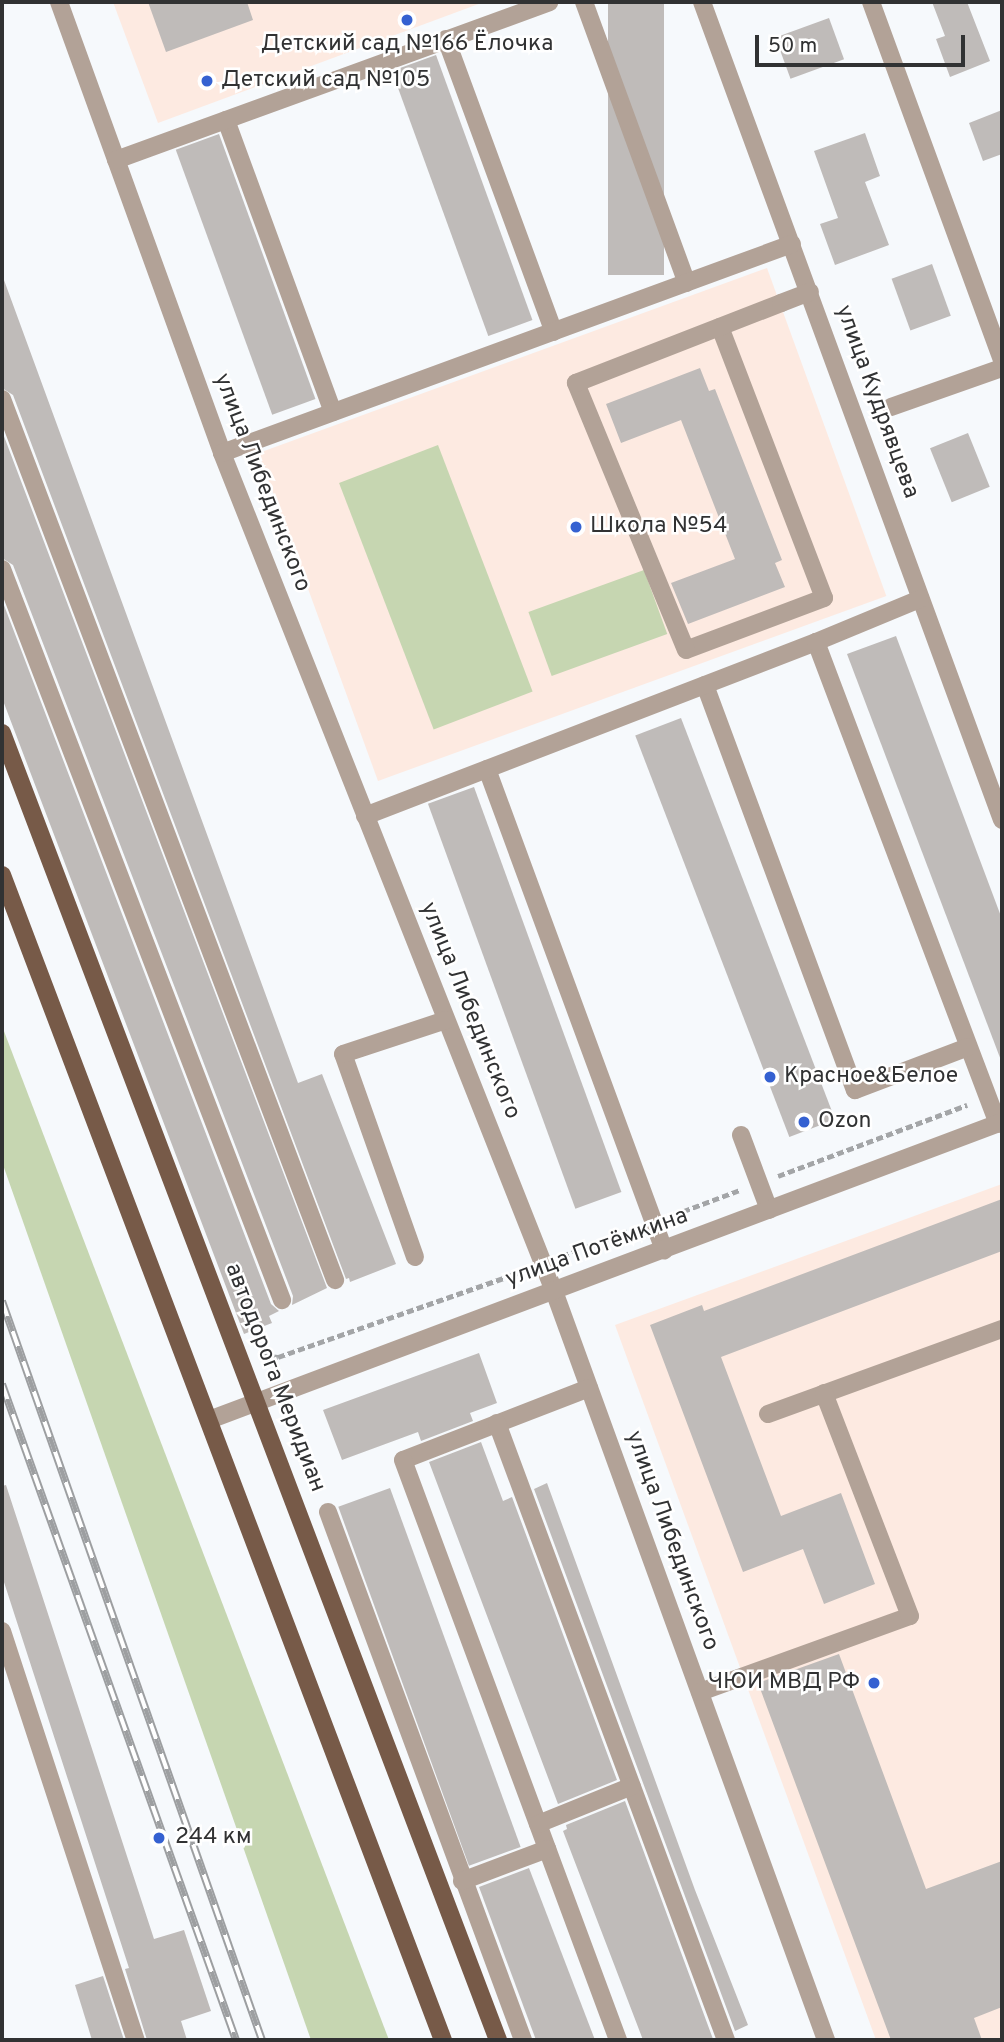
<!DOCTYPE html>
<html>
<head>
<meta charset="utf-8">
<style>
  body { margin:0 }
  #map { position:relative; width:1004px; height:2042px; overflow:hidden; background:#f6f9fc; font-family:Overpass,sans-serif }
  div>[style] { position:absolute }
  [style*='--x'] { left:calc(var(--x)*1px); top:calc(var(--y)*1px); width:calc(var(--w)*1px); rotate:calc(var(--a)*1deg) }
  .education>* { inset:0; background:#fdeae1; transform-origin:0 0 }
  .green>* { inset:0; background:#c6d6b1; transform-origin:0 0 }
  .building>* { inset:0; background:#bfbbb9; transform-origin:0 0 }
  .path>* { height:4.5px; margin-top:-2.25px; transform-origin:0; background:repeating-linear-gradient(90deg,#a3a5a7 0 7px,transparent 0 10.5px) }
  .minor>* { height:18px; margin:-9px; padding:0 9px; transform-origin:9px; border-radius:9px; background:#b2a297 }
  .major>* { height:18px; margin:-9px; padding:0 9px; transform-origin:9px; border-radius:9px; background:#775a48 }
  .rail>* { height:8px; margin-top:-4px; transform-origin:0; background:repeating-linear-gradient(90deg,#fff 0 16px,#9d9fa1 0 32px); box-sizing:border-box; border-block:2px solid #9d9fa1 }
  .dots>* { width:19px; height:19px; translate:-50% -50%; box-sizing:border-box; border:4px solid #fff; border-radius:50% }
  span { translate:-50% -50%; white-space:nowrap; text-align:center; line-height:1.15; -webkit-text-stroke:5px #fff; paint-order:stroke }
  .poi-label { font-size:23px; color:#313233 }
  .left { translate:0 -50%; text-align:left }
  .right { translate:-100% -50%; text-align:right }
  .street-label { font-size:23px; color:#313233 }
  .frame { position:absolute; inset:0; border:4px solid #313233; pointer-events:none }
  .scale { position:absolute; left:755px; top:35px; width:210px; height:32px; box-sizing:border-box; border:4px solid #313233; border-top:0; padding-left:9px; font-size:21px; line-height:24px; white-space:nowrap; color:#313233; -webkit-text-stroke:5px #fff; paint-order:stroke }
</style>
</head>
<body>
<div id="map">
  <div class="education">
    <i style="clip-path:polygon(113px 2px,484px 2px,158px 123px)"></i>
    <i style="left:767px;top:268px;width:349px;height:541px;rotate:70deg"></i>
    <i style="clip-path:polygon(1002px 1184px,1002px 2040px,876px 2040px,615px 1325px)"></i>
  </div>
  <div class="green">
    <i style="left:438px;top:445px;width:264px;height:106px;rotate:69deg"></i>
    <i style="left:644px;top:570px;width:68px;height:123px;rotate:70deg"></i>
    <i style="clip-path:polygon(2px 1026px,389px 2040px,311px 2040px,2px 1162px)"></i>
  </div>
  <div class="building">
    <i style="clip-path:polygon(148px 2px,247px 2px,253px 20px,166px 52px)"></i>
    <i style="left:608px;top:2px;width:56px;height:273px"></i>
    <i style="clip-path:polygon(932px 2px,967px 2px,990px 61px,950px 77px,936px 39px,945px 36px)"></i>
    <i style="left:829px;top:18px;width:44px;height:57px;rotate:70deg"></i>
    <i style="left:436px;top:55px;width:282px;height:47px;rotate:70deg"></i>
    <i style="clip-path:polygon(1002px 110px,1002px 154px,983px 161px,969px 123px)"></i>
    <i style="clip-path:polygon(865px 133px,880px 176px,865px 182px,889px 245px,835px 265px,820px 224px,838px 218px,814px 151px)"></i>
    <i style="left:219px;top:134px;width:282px;height:46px;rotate:70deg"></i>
    <i style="left:932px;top:264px;width:55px;height:43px;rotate:70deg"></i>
    <i style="clip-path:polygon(4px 280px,298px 1083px,322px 1074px,396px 1264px,350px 1282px,349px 1278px,346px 1279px,13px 395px,2px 388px,2px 281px)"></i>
    <i style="clip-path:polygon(700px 368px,709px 391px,715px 389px,782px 560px,775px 563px,785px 587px,688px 624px,671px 583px,735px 559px,681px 420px,621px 443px,606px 404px)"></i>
    <i style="clip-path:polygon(2px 431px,327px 1288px,292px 1305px,293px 1296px,13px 565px,2px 558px)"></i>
    <i style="left:968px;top:433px;width:58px;height:41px;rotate:68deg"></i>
    <i style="clip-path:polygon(2px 600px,271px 1304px,279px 1311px,269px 1316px,272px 1323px,244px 1334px,2px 698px)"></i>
    <i style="clip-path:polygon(896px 636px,1002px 919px,1002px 1063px,847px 654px)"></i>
    <i style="left:681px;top:718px;width:430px;height:49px;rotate:69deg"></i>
    <i style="left:474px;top:787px;width:431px;height:49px;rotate:70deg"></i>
    <i style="clip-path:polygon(1002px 1199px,1002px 1251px,721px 1357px,781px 1516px,841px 1493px,875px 1584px,824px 1604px,803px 1549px,743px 1572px,650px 1325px,702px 1305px,704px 1311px)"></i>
    <i style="clip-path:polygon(479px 1353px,497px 1403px,470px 1413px,473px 1421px,421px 1441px,418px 1432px,342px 1460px,323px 1410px)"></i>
    <i style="clip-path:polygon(481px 1442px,503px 1501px,512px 1497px,617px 1780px,558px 1804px,429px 1462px)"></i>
    <i style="clip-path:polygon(547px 1483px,695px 1890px,748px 2025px,735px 2031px,534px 1489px)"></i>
    <i style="clip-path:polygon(6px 1485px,154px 1939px,184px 1930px,211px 2011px,181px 2021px,187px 2040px,147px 2040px,125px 1969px,129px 1968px,2px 1576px,2px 1486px)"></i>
    <i style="left:390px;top:1488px;width:382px;height:55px;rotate:70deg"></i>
    <i style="clip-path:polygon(839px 1654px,926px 1889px,1002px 1861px,1002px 2007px,974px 2018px,982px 2040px,891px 2040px,758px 1683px)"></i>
    <i style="clip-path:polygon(625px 1801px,713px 2039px,710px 2040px,643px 2040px,563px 1831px,567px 1829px,566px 1825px)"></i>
    <i style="clip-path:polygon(529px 1868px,595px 2040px,536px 2040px,479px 1887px)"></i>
    <i style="clip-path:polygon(103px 1976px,124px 2040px,92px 2040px,75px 1985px)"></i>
  </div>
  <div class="path">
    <i style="--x:778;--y:1176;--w:202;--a:-20.6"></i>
    <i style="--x:673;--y:1215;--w:72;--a:-20.5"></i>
    <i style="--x:562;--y:1256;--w:78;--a:-20.3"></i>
    <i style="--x:261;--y:1355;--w:17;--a:7"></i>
    <i style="--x:278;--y:1357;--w:261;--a:-19.3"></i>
  </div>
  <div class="minor">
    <i style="--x:59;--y:2;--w:480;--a:70.1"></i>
    <i style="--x:222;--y:453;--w:901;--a:68.39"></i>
    <i style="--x:554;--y:1291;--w:797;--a:70.04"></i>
    <i style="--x:584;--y:2;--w:299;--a:69.9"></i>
    <i style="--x:702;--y:2;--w:871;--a:69.86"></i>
    <i style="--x:871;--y:2;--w:381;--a:69.9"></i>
    <i style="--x:446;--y:39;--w:312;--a:69.8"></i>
    <i style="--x:226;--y:120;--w:311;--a:69.9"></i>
    <i style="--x:116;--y:160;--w:461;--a:-20"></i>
    <i style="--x:720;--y:327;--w:290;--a:69"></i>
    <i style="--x:824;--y:598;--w:147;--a:159.4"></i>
    <i style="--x:686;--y:650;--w:289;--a:-112.4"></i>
    <i style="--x:576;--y:383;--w:220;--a:-21.3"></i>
    <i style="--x:781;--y:303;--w:31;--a:-21"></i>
    <i style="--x:2;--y:399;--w:942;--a:69.29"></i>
    <i style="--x:891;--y:407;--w:118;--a:-19.4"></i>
    <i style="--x:222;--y:453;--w:607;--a:-20.14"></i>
    <i style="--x:2;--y:569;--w:783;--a:69.04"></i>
    <i style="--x:816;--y:642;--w:515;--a:69.31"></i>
    <i style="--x:705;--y:685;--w:432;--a:69.7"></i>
    <i style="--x:855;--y:1090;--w:121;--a:-20.8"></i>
    <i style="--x:487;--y:769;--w:513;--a:69.8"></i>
    <i style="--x:365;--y:816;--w:483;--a:-21.1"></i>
    <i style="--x:816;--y:642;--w:113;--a:-22.5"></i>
    <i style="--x:741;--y:1135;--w:80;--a:69.5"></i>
    <i style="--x:415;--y:1257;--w:215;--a:-109.5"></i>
    <i style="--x:343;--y:1054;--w:108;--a:-18.3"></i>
    <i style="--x:589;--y:1388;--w:199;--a:158.8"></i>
    <i style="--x:403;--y:1460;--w:619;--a:69.66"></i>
    <i style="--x:768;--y:1414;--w:249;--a:-20"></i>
    <i style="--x:209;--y:1420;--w:847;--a:-20.6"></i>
    <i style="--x:497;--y:1423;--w:658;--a:69.64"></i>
    <i style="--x:328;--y:1512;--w:563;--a:69.73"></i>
    <i style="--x:2;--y:1631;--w:430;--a:71.9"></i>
    <i style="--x:700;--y:1692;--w:223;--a:-19.9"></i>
    <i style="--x:910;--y:1616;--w:239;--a:-111.1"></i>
    <i style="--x:538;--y:1824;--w:101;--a:-22"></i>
    <i style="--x:462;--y:1881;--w:91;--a:-20.6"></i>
  </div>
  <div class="major">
    <i style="--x:2;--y:733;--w:1398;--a:69.22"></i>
    <i style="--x:2;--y:875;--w:1246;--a:69.27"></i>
  </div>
  <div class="rail">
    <i style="--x:2;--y:1301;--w:783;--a:70.62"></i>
    <i style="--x:2;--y:1384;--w:696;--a:70.37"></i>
  </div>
  <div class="dots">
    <i style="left:407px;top:20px;background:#3561d1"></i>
    <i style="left:207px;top:81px;background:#3561d1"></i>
    <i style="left:576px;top:527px;background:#3561d1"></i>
    <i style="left:770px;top:1077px;background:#3561d1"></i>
    <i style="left:804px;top:1122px;background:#3561d1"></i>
    <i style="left:874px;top:1683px;background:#3561d1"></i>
    <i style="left:159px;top:1838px;background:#3561d1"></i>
  </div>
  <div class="poi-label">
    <span style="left:407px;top:45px">Детский сад №166 Ёлочка</span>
    <span class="left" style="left:221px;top:81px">Детский сад №105</span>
    <span class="left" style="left:590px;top:527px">Школа №54</span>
    <span class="left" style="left:784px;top:1077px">Красное&amp;Белое</span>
    <span class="left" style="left:818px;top:1122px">Ozon</span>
    <span class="right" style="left:860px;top:1683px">ЧЮИ МВД РФ</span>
    <span class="left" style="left:175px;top:1838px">244 км</span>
  </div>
  <div class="street-label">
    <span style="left:876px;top:402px;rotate:70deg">улица Кудрявцева</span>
    <span style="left:261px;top:483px;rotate:69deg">улица Либединского</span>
    <span style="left:469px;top:1011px;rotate:68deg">улица Либединского</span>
    <span style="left:597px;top:1249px;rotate:-20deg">улица Потёмкина</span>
    <span style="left:274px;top:1378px;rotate:69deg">автодорога Меридиан</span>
    <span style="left:671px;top:1541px;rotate:70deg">улица Либединского</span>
  </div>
  <div class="frame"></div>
  <div class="scale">50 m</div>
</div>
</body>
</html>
